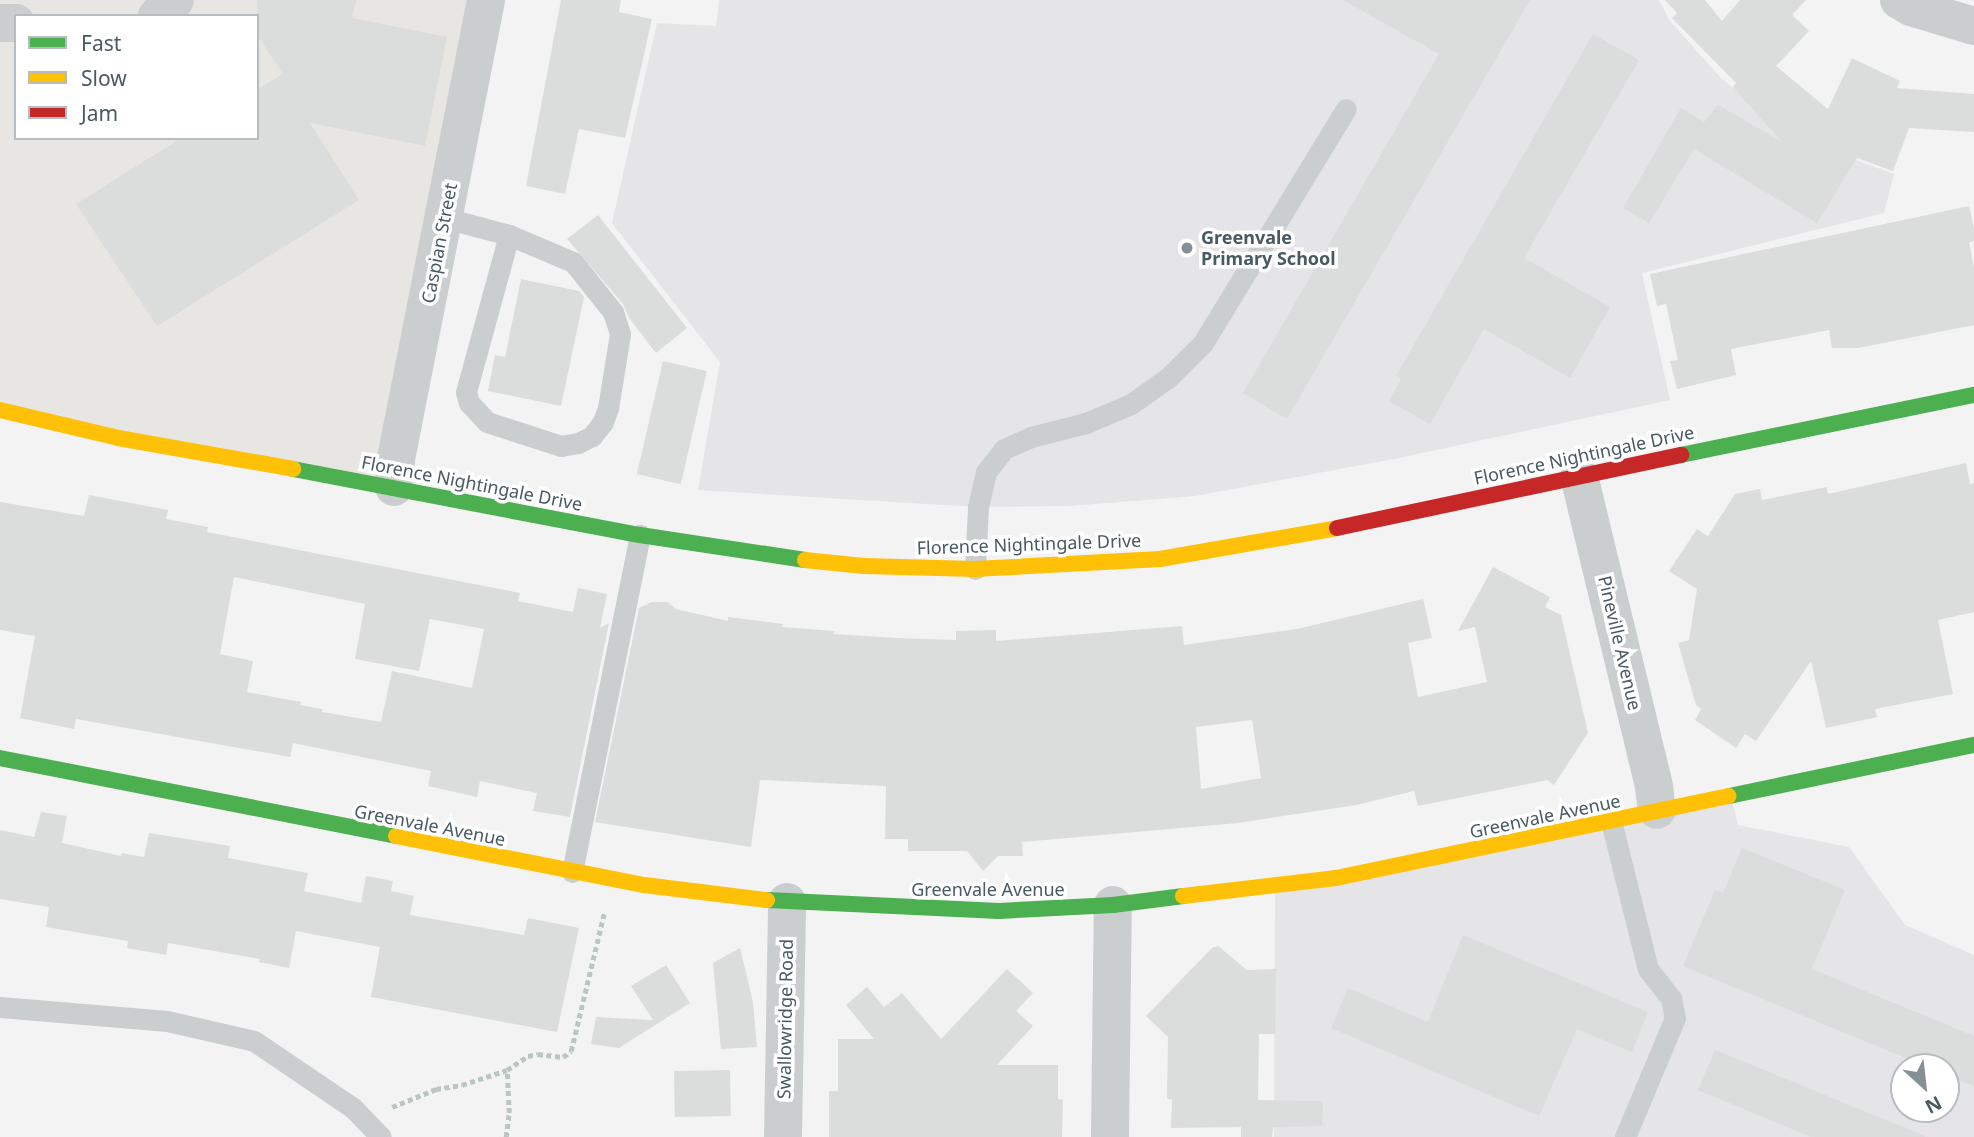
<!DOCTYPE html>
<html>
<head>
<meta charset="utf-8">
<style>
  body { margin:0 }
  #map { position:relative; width:1974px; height:1137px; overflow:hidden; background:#f4f3f3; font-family:"Noto Sans",sans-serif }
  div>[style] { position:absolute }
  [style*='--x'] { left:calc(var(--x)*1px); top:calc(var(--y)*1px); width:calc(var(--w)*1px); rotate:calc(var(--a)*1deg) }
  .commercial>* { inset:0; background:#e8e6e2 }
  .education>* { inset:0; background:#e5e4e6 }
  .building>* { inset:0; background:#dbdcdc; transform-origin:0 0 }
  .path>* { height:4.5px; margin-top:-2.25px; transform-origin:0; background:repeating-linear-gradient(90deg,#b9c7c0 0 5px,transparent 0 8.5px) }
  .lane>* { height:21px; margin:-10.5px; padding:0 10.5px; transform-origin:10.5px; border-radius:10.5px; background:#cacecf }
  .street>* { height:38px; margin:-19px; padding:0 19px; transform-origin:19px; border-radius:19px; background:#cacecf }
  .fast>* { height:16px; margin:-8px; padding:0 8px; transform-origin:8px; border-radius:8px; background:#4caf50 }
  .slow>* { height:16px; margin:-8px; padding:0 8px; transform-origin:8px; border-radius:8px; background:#ffc107 }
  .jam>* { height:16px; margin:-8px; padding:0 8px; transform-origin:8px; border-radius:8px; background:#c62828 }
  .dots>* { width:19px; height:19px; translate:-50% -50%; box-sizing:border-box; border:4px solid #fff; border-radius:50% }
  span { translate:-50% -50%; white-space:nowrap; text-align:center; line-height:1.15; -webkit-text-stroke:7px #fff; paint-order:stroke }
  .poi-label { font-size:18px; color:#485a62; font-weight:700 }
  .left { translate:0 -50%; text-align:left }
  .street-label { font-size:18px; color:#485a62 }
  .legend { position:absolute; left:14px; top:14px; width:245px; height:126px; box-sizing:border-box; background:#fff; border:2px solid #b6bdc0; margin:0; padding:9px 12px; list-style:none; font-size:21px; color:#485a62 }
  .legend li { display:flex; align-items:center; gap:14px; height:35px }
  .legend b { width:35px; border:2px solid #b6bdc0 }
  .north { position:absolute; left:1890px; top:1053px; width:70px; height:70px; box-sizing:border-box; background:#fff; border:2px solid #b6bdc0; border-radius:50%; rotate:153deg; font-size:19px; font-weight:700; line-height:28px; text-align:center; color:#485a62 }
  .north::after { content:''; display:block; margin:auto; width:24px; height:32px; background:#849095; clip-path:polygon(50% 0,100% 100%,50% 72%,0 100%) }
</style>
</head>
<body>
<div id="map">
  <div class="commercial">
    <i style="clip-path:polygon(evenodd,0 0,485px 0,389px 488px,0 412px,0 0,16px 16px,257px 16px,257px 138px,16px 138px,16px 16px)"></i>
  </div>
  <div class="education">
    <i style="clip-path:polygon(719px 0,1659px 0,1670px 21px,1720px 77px,1775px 122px,1834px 152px,1894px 174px,1884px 213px,1642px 273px,1670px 400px,1394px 459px,1195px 496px,1070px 506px,977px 507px,698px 490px,720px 362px,612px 223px,657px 23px,716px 26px)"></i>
    <i style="clip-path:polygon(evenodd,1731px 796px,1738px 825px,1849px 847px,1905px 925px,1974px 955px,1974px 1137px,1274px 1137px,1275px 889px,1731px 796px,1904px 1067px,1946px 1067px,1946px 1109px,1904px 1109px,1904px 1067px)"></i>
  </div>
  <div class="building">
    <i style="clip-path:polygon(257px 0,356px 0,352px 18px,447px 37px,425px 146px,310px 123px,359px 200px,157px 326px,76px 204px,181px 138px,257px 138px,257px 90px,283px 74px,257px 35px)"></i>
    <i style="clip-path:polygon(561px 0,621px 0,619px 12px,652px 19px,625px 138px,579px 129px,565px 194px,526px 186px)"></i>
    <i style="clip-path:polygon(1343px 0,1530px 0,1287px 419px,1243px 393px,1439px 54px)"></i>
    <i style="clip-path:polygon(1665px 0,1705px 0,1722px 21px,1740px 0,1806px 0,1792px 15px,1809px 31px,1776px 66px,1828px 109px,1852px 58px,1900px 81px,1897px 88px,1974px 94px,1974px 132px,1909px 128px,1893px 171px,1857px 158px,1817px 223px,1694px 149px,1649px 223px,1623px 208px,1681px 108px,1704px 122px,1718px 105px,1782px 142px,1733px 87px,1736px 83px,1672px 18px,1677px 13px)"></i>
    <i style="clip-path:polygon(1593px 34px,1639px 60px,1524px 258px,1610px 307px,1570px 378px,1484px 329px,1430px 424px,1389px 401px,1401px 379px,1396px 376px)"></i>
    <i style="clip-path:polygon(1969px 206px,1974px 229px,1974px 241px,1969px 242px,1974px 268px,1974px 325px,1858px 348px,1832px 348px,1829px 330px,1731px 349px,1736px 375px,1677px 389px,1670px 361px,1678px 360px,1666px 304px,1657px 306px,1650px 274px)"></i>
    <i style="clip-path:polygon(598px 215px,687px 328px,656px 353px,629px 318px,623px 304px,567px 239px)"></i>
    <i style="clip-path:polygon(521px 279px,579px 291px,584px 297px,561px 406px,488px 391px,495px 355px,505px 357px)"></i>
    <i style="left:663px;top:361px;width:45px;height:116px;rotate:13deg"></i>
    <i style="clip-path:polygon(1966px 463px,1970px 484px,1974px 483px,1974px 612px,1938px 620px,1953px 694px,1875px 709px,1877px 717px,1826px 728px,1811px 661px,1756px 741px,1745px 734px,1736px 748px,1695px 720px,1701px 709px,1696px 705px,1678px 643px,1689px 640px,1697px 589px,1669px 571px,1697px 529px,1708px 536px,1735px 494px,1760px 489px,1762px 500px,1827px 487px,1828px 494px)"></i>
    <i style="clip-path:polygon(evenodd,89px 495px,168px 510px,166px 519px,208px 527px,207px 532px,520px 593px,518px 601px,573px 612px,578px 588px,607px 594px,600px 628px,609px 623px,570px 817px,533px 811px,537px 793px,480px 781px,477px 797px,428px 786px,431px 771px,293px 743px,290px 757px,76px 719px,74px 729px,20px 718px,35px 636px,0 630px,0 502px,84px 516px,89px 495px,234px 577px,365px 604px,355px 659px,419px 671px,430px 619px,484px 629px,472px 688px,392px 671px,381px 722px,322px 712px,322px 709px,300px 705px,301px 702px,247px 692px,253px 661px,220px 654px,234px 577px)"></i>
    <i style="clip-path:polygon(evenodd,1493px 567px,1550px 597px,1545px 607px,1561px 615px,1588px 733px,1554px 785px,1547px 780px,1418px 806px,1414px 791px,1356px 805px,1238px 823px,1022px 842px,1023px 856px,998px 856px,983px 871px,967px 851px,908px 851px,908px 839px,885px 839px,886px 786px,760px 780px,751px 847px,595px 822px,639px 608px,652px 602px,668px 602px,676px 609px,728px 621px,728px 617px,783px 624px,782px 627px,835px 631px,833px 634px,897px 638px,956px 640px,956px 631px,996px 630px,996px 641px,1182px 626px,1184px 645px,1297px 629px,1423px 599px,1432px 638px,1408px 643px,1418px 697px,1487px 682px,1475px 627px,1458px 631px,1493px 567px,1252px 720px,1261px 778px,1201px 789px,1196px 727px,1252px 720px)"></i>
    <i style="clip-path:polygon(41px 812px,67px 816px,62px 843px,121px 856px,122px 853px,144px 857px,149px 833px,230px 846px,228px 858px,308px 873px,304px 891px,361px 903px,366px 876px,393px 881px,391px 891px,414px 896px,410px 915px,524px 935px,528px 918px,579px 928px,557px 1032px,371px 997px,380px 947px,354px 942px,296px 931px,289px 968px,259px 962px,260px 959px,168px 943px,166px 955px,127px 948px,128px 941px,46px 927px,49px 907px,0 899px,0 830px,34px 837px)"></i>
    <i style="clip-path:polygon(1742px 848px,1845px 890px,1812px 969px,1974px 1036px,1974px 1086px,1946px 1075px,1946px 1067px,1927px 1067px,1683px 966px,1715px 890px,1723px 893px)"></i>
    <i style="clip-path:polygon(1463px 935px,1648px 1012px,1632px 1052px,1577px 1029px,1539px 1116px,1331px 1028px,1348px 988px,1428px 1022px)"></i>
    <i style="clip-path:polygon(1218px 946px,1247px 970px,1276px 969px,1275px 1034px,1259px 1034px,1258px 1100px,1323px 1101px,1322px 1126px,1273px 1127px,1272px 1137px,1241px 1137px,1241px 1127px,1171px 1128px,1172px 1099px,1167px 1099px,1168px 1037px,1146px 1016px,1212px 948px)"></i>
    <i style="clip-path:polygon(740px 948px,753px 1002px,757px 1047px,721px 1049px,713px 963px)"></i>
    <i style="clip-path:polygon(666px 965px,690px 1003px,619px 1048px,591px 1044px,596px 1017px,653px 1020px,631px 986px)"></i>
    <i style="clip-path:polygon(1007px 969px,1033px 993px,1016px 1011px,1033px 1026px,997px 1065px,1058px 1065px,1058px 1099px,1063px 1100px,1062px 1137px,829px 1137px,829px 1091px,838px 1091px,838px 1039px,874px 1039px,846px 1005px,867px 987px,884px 1007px,902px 993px,941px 1039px)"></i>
    <i style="clip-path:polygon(1715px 1050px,1925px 1136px,1925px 1137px,1811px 1137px,1698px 1090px)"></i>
    <i style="left:730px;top:1070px;width:46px;height:56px;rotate:89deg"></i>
  </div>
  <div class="path">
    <i style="--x:392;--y:1107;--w:48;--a:-22.2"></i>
    <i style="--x:436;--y:1089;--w:26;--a:-9"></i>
    <i style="--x:462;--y:1085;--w:47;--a:-18.4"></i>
    <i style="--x:506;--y:1137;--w:24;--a:-83"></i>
    <i style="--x:509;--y:1113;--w:43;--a:-92.7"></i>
    <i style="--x:507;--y:1070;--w:25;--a:-34"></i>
    <i style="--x:528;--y:1056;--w:10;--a:-11"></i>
    <i style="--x:538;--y:1054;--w:25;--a:7"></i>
    <i style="--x:563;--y:1057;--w:10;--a:-37"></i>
    <i style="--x:571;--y:1051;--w:141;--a:-76.5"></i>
  </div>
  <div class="lane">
    <i style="--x:445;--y:218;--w:66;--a:14.9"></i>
    <i style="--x:509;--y:235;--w:69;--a:22.9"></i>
    <i style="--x:573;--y:262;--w:64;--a:51.3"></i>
    <i style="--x:613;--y:312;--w:23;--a:72"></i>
    <i style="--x:620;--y:334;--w:75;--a:99.2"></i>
    <i style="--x:608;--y:408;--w:15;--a:110"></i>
    <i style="--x:603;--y:422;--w:18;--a:128"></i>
    <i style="--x:592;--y:436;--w:16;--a:153"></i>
    <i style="--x:578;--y:443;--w:17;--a:170"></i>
    <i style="--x:561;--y:446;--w:78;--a:-162"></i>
    <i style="--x:487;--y:422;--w:26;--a:-133"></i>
    <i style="--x:469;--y:403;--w:11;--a:-105"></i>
    <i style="--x:466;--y:392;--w:163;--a:-74.7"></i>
    <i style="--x:975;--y:569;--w:62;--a:-87.2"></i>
    <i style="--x:978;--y:507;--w:36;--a:-77"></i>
    <i style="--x:986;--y:472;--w:29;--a:-52"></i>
    <i style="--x:1004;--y:449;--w:30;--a:-24"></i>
    <i style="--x:1031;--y:437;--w:57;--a:-14.3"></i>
    <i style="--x:1086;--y:423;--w:49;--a:-22.9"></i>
    <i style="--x:1131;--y:404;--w:47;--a:-35.4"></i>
    <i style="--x:1169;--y:377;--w:48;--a:-45"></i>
    <i style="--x:1203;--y:343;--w:274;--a:-58.6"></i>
    <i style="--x:1611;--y:821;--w:153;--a:76"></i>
    <i style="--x:1648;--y:969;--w:37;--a:52"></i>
    <i style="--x:1671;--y:998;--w:20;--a:79"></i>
    <i style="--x:1675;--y:1018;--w:129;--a:112.8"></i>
    <i style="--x:572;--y:872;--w:344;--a:-78.6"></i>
    <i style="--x:0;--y:1007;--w:168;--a:4.8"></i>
    <i style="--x:167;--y:1021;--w:89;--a:12.9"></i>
    <i style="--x:254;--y:1041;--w:120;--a:34.1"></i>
    <i style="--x:353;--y:1108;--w:40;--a:46"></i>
  </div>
  <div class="street">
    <i style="--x:1899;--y:0;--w:14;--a:30"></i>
    <i style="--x:1911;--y:7;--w:66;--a:16.8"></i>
    <i style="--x:157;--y:16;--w:24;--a:-42"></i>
    <i style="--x:0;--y:23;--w:16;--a:0"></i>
    <i style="--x:1579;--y:476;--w:320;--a:76.4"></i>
    <i style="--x:1654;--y:787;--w:23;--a:83"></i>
    <i style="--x:394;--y:487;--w:28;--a:-86"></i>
    <i style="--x:396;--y:459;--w:468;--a:-78.9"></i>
    <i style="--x:783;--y:1137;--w:235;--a:-89"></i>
    <i style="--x:1110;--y:1137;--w:232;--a:-89.3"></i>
  </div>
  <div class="fast">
    <i style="--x:1681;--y:455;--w:299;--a:-11.6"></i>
    <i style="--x:293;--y:469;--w:353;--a:10.8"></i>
    <i style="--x:640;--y:535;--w:167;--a:8.6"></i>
    <i style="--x:0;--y:758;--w:404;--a:11.1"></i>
    <i style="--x:1729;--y:796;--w:250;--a:-11.8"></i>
    <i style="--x:767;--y:900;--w:232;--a:2.7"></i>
    <i style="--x:999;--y:911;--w:114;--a:-3"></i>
    <i style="--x:1113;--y:905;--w:71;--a:-7.3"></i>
  </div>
  <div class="slow">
    <i style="--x:0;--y:410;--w:121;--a:13.3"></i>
    <i style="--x:118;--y:438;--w:178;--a:10"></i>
    <i style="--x:805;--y:560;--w:59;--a:5.8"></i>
    <i style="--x:864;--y:566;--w:111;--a:1.5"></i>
    <i style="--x:975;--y:569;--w:185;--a:-3.1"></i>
    <i style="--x:1160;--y:559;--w:180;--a:-9.9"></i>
    <i style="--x:396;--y:836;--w:253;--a:11.2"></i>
    <i style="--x:644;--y:885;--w:124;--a:7"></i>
    <i style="--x:1183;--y:896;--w:154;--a:-6.7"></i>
    <i style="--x:1336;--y:878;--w:401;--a:-11.8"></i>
  </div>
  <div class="jam">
    <i style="--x:1337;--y:528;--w:352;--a:-12"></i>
  </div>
  <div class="dots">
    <i style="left:1187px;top:248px;background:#849095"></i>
  </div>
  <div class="poi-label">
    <span class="left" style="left:1201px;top:248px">Greenvale<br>Primary School</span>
  </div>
  <div class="street-label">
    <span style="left:439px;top:243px;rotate:-79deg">Caspian Street</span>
    <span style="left:1584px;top:455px;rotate:-12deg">Florence Nightingale Drive</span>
    <span style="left:472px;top:483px;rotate:11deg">Florence Nightingale Drive</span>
    <span style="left:1029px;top:544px;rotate:-2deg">Florence Nightingale Drive</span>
    <span style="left:1620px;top:643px;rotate:77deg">Pineville Avenue</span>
    <span style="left:1545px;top:816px;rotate:-12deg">Greenvale Avenue</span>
    <span style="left:430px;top:825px;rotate:11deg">Greenvale Avenue</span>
    <span style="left:988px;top:889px">Greenvale Avenue</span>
    <span style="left:785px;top:1019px;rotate:-89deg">Swallowridge Road</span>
  </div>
  <ul class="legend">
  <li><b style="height:9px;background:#4caf50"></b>Fast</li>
  <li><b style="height:9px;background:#ffc107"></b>Slow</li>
  <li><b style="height:9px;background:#c62828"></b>Jam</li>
  </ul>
  <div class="north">N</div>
</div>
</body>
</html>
